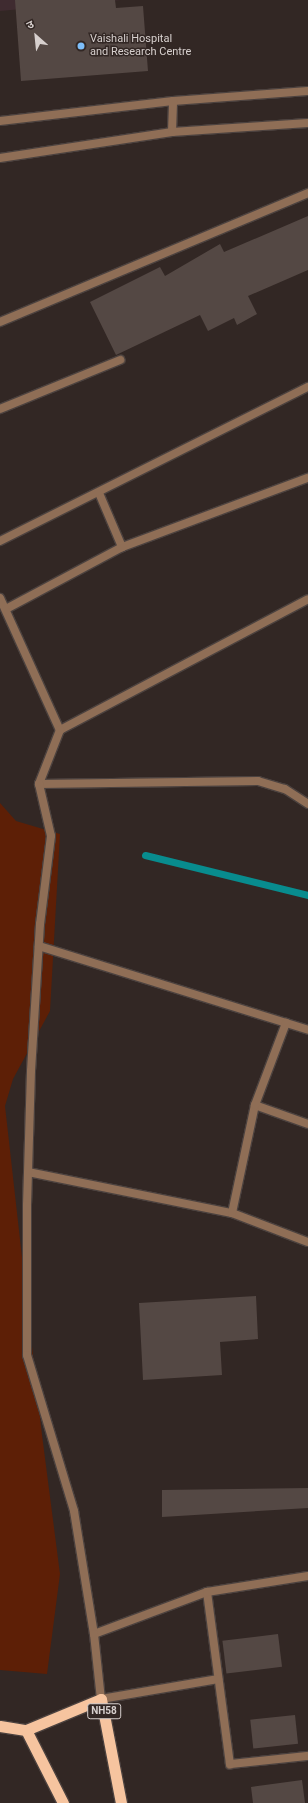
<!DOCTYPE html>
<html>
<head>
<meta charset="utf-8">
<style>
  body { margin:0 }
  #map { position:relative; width:308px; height:1803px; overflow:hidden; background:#322724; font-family:Roboto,"Noto Sans Devanagari",sans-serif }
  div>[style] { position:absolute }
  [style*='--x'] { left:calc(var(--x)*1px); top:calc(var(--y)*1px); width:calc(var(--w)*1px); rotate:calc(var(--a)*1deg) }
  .education>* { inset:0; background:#3f2b30 }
  .green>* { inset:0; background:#5d1f06 }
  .stream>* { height:7px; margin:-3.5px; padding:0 3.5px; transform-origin:3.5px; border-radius:3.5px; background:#088c8e }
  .building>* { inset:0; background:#544844; transform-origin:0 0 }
  .roads { filter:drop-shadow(1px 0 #4c423f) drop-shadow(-1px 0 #4c423f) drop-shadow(0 1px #4c423f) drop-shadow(0 -1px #4c423f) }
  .service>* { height:8px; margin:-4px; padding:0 4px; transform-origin:4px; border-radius:4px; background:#8f6e56 }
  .minor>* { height:8px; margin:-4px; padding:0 4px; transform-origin:4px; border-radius:4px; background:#8f6e56 }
  .tertiary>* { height:8px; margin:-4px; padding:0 4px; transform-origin:4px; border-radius:4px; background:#8f6e56 }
  .trunk>* { height:11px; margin:-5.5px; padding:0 5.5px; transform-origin:5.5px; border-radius:5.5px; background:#f6c49f }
  .dots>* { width:11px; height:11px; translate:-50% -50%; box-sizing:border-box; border:2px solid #322724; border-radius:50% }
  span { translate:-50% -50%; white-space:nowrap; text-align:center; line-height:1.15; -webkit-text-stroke:3px #322724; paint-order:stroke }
  .shield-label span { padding:1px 3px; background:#322724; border:1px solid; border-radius:3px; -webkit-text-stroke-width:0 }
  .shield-label { font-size:10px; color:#d7d0ce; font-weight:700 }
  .poi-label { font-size:11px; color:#d7d0ce }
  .left { translate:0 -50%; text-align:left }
  .north { position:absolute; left:16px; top:16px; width:40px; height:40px; -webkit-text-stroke:3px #322724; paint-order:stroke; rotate:333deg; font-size:11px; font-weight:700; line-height:16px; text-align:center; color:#d7d0ce }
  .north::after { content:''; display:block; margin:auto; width:14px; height:18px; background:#d7d0ce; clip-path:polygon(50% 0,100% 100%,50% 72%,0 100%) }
</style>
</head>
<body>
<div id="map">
  <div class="education">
    <i style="clip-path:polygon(0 0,121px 0,0 11px)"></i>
  </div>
  <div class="green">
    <i style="clip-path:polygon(0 803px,16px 821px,60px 834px,50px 1011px,13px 1079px,5px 1106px,42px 1435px,60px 1574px,47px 1674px,0 1670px)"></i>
  </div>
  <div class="stream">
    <i style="--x:145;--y:855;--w:168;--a:13.8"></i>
  </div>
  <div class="building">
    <i style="clip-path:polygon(15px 0,115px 0,116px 8px,143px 6px,148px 71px,21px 81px)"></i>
    <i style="clip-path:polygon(308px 216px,308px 270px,248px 296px,257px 314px,237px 325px,234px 318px,208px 331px,200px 315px,116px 355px,90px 302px,160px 267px,165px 276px,220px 244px,224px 252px)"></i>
    <i style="clip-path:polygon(256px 1296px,258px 1339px,220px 1342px,222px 1375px,143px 1380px,139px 1303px)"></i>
    <i style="clip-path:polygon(308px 1488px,308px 1508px,162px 1517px,162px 1490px)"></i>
    <i style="left:278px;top:1634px;width:33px;height:56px;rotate:83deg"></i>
    <i style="left:295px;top:1715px;width:29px;height:45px;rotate:84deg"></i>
    <i style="clip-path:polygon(302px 1780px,305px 1803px,253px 1803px,251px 1787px)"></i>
  </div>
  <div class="roads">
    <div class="service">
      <i style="--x:39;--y:784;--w:219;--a:-0.8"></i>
      <i style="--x:258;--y:781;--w:28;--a:17"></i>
      <i style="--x:285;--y:789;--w:27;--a:33"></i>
    </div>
    <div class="minor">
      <i style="--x:0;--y:322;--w:334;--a:-22.7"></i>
      <i style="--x:0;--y:409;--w:130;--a:-22.2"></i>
      <i style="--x:99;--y:493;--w:59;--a:66.9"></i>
      <i style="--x:0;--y:541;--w:344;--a:-26.6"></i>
      <i style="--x:6;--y:609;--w:132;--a:-28.1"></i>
      <i style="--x:122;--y:547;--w:198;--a:-20.4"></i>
      <i style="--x:60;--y:730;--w:280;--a:-27.8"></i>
      <i style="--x:39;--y:946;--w:282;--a:17.3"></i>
      <i style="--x:255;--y:1105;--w:56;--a:19.7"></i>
      <i style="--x:28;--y:1172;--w:208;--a:11.4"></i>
      <i style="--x:232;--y:1213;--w:81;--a:20.9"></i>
      <i style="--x:232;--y:1213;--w:110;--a:-78"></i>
      <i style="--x:255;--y:1105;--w:88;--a:-69.3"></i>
      <i style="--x:207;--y:1592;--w:174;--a:82.4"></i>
      <i style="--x:230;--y:1764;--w:78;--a:-5.9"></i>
      <i style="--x:94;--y:1634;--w:121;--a:-20.4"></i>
      <i style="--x:207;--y:1592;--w:102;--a:-9"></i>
      <i style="--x:101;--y:1699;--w:119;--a:-9.7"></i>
    </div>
    <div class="tertiary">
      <i style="--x:0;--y:121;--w:174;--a:-6.6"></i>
      <i style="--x:173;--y:101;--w:135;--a:-4.2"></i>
      <i style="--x:172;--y:132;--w:31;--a:-88"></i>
      <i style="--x:0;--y:158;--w:174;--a:-8.6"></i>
      <i style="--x:172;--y:132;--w:136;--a:-3.8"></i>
      <i style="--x:0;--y:598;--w:145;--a:65.6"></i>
      <i style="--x:60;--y:730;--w:58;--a:111.3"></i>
      <i style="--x:39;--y:784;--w:53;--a:77"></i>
      <i style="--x:51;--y:836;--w:89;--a:97.1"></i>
      <i style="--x:40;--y:924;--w:147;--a:93.5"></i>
      <i style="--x:31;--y:1071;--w:134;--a:91.7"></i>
      <i style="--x:27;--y:1205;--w:150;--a:90"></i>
      <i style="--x:27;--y:1355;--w:163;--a:73.2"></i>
      <i style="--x:74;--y:1511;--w:125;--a:80.8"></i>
      <i style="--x:94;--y:1634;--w:65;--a:83.9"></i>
    </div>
    <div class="trunk">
      <i style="--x:0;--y:1726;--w:26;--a:9"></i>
      <i style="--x:26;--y:1730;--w:81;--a:-22.5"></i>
      <i style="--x:101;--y:1699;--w:106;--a:79.1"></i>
      <i style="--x:26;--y:1730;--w:82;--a:63.1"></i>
    </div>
  </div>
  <div class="dots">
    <i style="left:81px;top:46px;background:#7dbef9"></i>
  </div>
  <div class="shield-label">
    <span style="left:104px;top:1711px">NH58</span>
  </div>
  <div class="poi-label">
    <span class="left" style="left:90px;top:46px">Vaishali Hospital<br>and Research Centre</span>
  </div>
  <div class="north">उ</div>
</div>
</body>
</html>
